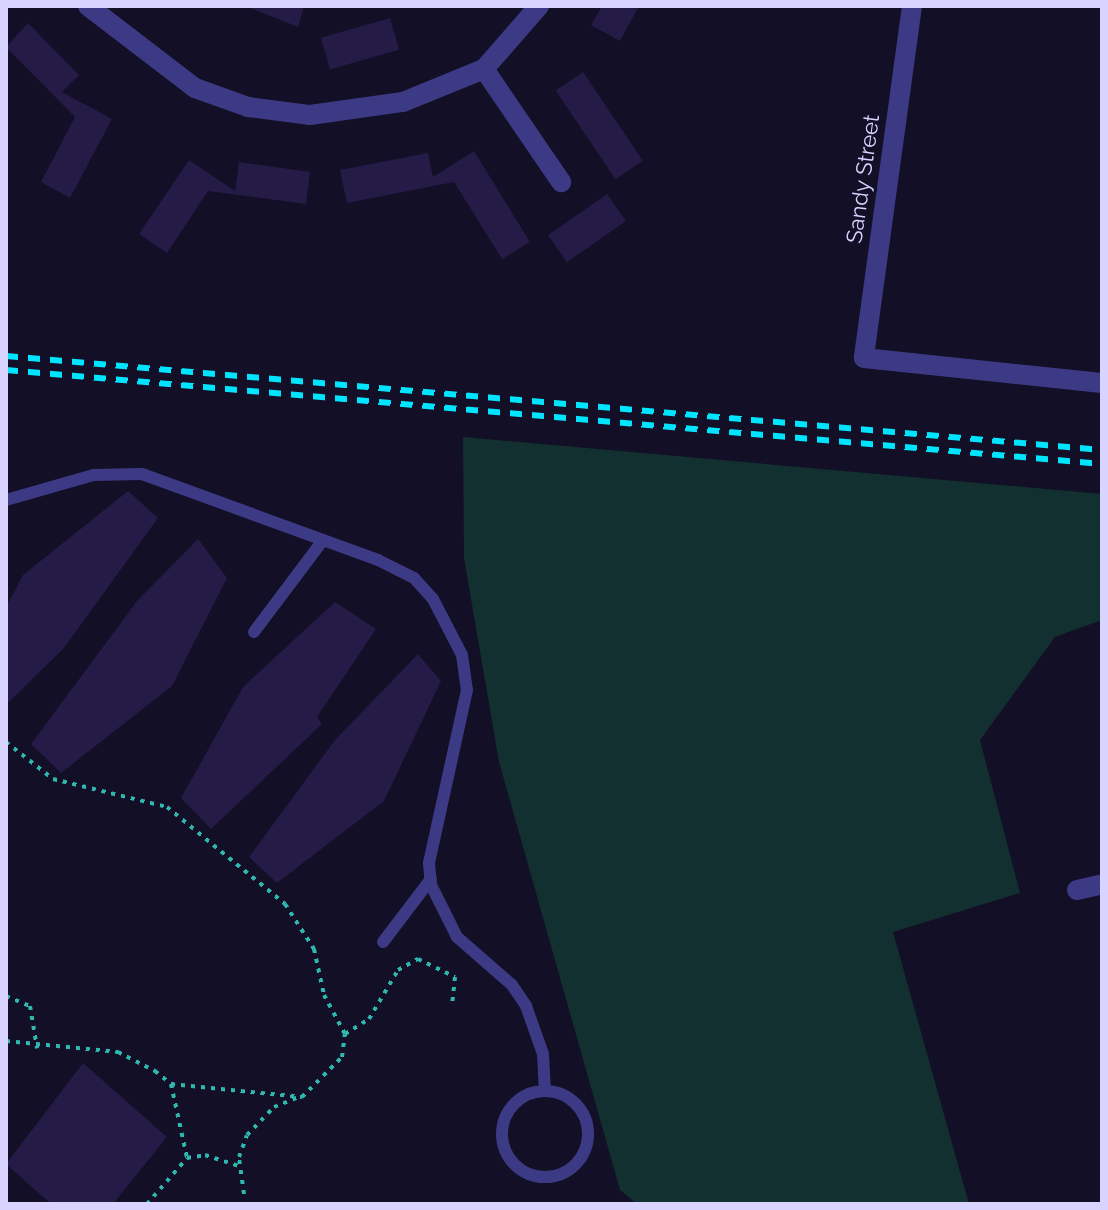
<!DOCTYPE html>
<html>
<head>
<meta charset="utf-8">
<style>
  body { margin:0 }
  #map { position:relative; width:1108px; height:1210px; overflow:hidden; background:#130f26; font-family:Raleway,sans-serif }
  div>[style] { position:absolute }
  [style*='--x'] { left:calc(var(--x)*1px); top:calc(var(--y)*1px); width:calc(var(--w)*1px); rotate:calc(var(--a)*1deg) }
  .green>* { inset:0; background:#12302f }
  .building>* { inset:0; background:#241b47; transform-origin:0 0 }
  .path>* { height:4px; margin-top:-2px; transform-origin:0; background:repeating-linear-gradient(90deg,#2fb8b0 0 4px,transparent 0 10px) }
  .lane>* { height:12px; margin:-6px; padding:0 6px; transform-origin:6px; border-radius:6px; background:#3d3a85 }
  .lane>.ring { margin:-6px; padding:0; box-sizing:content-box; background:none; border:12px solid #3d3a85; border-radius:50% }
  .street>* { height:20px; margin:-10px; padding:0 10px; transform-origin:10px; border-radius:10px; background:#3d3a85 }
  .rail>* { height:6px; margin-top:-3px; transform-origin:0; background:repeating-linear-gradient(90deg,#00e5ff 0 12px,transparent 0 22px) }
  span { translate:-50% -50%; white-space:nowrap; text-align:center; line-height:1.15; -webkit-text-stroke:6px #130f26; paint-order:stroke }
  .street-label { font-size:22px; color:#d9d4ff }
  .frame { position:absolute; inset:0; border:8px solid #d9d4ff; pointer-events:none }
</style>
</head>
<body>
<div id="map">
  <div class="green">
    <i style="clip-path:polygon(463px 437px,1102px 494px,1102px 620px,1055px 637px,980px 740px,1020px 893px,893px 932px,969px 1204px,637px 1204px,620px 1190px,499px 762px,464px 558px)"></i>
  </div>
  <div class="building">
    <i style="clip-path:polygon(245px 6px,304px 6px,298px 27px)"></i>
    <i style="clip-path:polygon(602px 6px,639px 6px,620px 41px,591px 25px)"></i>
    <i style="left:390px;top:18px;width:33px;height:72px;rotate:74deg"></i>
    <i style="clip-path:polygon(28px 23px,79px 75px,62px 92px,112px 119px,70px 198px,41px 182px,75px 117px,6px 47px)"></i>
    <i style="left:583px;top:72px;width:107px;height:33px;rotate:56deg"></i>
    <i style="clip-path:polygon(474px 151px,530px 242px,502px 259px,454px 182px,347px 203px,340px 170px,428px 153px,433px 177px)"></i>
    <i style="clip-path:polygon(189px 160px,235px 191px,239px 162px,310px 172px,306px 204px,208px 191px,167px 253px,139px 234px)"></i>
    <i style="left:607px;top:194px;width:33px;height:72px;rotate:55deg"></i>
    <i style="clip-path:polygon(128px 491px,158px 518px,64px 648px,6px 705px,6px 607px,23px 575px)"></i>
    <i style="clip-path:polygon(198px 539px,227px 578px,172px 686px,61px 773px,31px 744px,137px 601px)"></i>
    <i style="clip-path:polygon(335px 602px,376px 629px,317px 717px,322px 724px,211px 829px,181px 798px,243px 687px)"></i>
    <i style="clip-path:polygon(418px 654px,441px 681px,384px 801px,277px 883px,249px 857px,335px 740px)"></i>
    <i style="clip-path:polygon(83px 1063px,167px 1137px,113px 1204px,51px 1204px,6px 1164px)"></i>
  </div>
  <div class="path">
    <i style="--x:6;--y:742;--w:60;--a:38.2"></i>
    <i style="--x:53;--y:779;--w:117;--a:13.8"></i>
    <i style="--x:167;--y:807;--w:153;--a:39.4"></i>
    <i style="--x:285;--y:904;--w:54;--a:57.2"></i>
    <i style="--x:314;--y:949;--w:47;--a:77.7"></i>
    <i style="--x:324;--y:995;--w:44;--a:61.7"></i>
    <i style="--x:6;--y:996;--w:26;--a:23"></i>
    <i style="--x:30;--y:1006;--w:43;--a:80.5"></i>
    <i style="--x:6;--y:1041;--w:113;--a:5.6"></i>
    <i style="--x:118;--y:1052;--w:42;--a:27.2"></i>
    <i style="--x:155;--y:1071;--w:21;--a:39"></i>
    <i style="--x:171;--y:1084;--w:76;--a:77.8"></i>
    <i style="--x:171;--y:1084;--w:132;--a:5.7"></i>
    <i style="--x:302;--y:1097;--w:57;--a:-45"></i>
    <i style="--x:342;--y:1057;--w:23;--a:-83"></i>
    <i style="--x:345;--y:1034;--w:28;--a:-32"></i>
    <i style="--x:369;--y:1019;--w:57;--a:-59.4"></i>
    <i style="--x:398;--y:970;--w:23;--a:-29"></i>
    <i style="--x:418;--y:959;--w:41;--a:25.9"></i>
    <i style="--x:455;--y:977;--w:28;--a:96"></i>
    <i style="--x:244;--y:1194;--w:37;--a:-98"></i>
    <i style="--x:239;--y:1157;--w:23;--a:-70"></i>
    <i style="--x:247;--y:1135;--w:39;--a:-46"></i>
    <i style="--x:274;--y:1107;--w:27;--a:-22"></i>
    <i style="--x:147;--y:1204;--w:61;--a:-49"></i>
    <i style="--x:187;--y:1158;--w:18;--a:-9"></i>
    <i style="--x:205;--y:1155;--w:36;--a:18"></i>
  </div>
  <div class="lane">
    <i style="--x:6;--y:500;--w:91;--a:-15.9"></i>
    <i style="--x:94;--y:475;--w:48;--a:-1.2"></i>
    <i style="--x:142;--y:474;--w:251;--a:20"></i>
    <i style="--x:378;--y:560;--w:40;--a:26.6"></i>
    <i style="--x:414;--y:578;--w:28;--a:48"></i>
    <i style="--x:433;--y:599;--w:63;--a:62.6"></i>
    <i style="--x:462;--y:655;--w:35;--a:82"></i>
    <i style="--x:467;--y:690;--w:177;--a:102.4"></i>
    <i style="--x:429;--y:863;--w:22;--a:85"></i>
    <i style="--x:431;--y:885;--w:58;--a:63.4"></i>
    <i style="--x:457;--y:937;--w:73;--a:41.1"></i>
    <i style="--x:512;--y:985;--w:25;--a:56"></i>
    <i style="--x:526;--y:1006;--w:51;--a:70.5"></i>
    <i style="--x:543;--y:1054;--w:37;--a:87"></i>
    <i style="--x:254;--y:632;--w:115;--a:-53.1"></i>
    <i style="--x:383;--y:942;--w:79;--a:-52.7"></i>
    <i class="ring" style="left:502px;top:1091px;width:74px;height:74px"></i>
  </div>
  <div class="street">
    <i style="--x:88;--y:6;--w:135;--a:37.5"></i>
    <i style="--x:195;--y:88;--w:56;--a:19.7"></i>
    <i style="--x:248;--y:107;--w:63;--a:7.4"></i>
    <i style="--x:310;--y:115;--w:94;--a:-8"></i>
    <i style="--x:403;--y:102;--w:87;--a:-22.2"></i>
    <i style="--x:484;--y:69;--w:84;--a:-48.9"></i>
    <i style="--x:912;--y:6;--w:355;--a:97.8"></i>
    <i style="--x:864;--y:358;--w:239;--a:6"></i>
    <i style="--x:484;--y:69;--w:137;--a:55.7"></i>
    <i style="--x:1077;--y:890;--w:26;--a:-13"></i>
  </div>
  <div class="rail">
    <i style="--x:6;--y:356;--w:1100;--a:4.9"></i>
    <i style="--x:6;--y:370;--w:1100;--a:4.9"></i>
  </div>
  <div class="street-label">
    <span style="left:863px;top:179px;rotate:-82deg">Sandy Street</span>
  </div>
  <div class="frame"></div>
</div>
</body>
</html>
